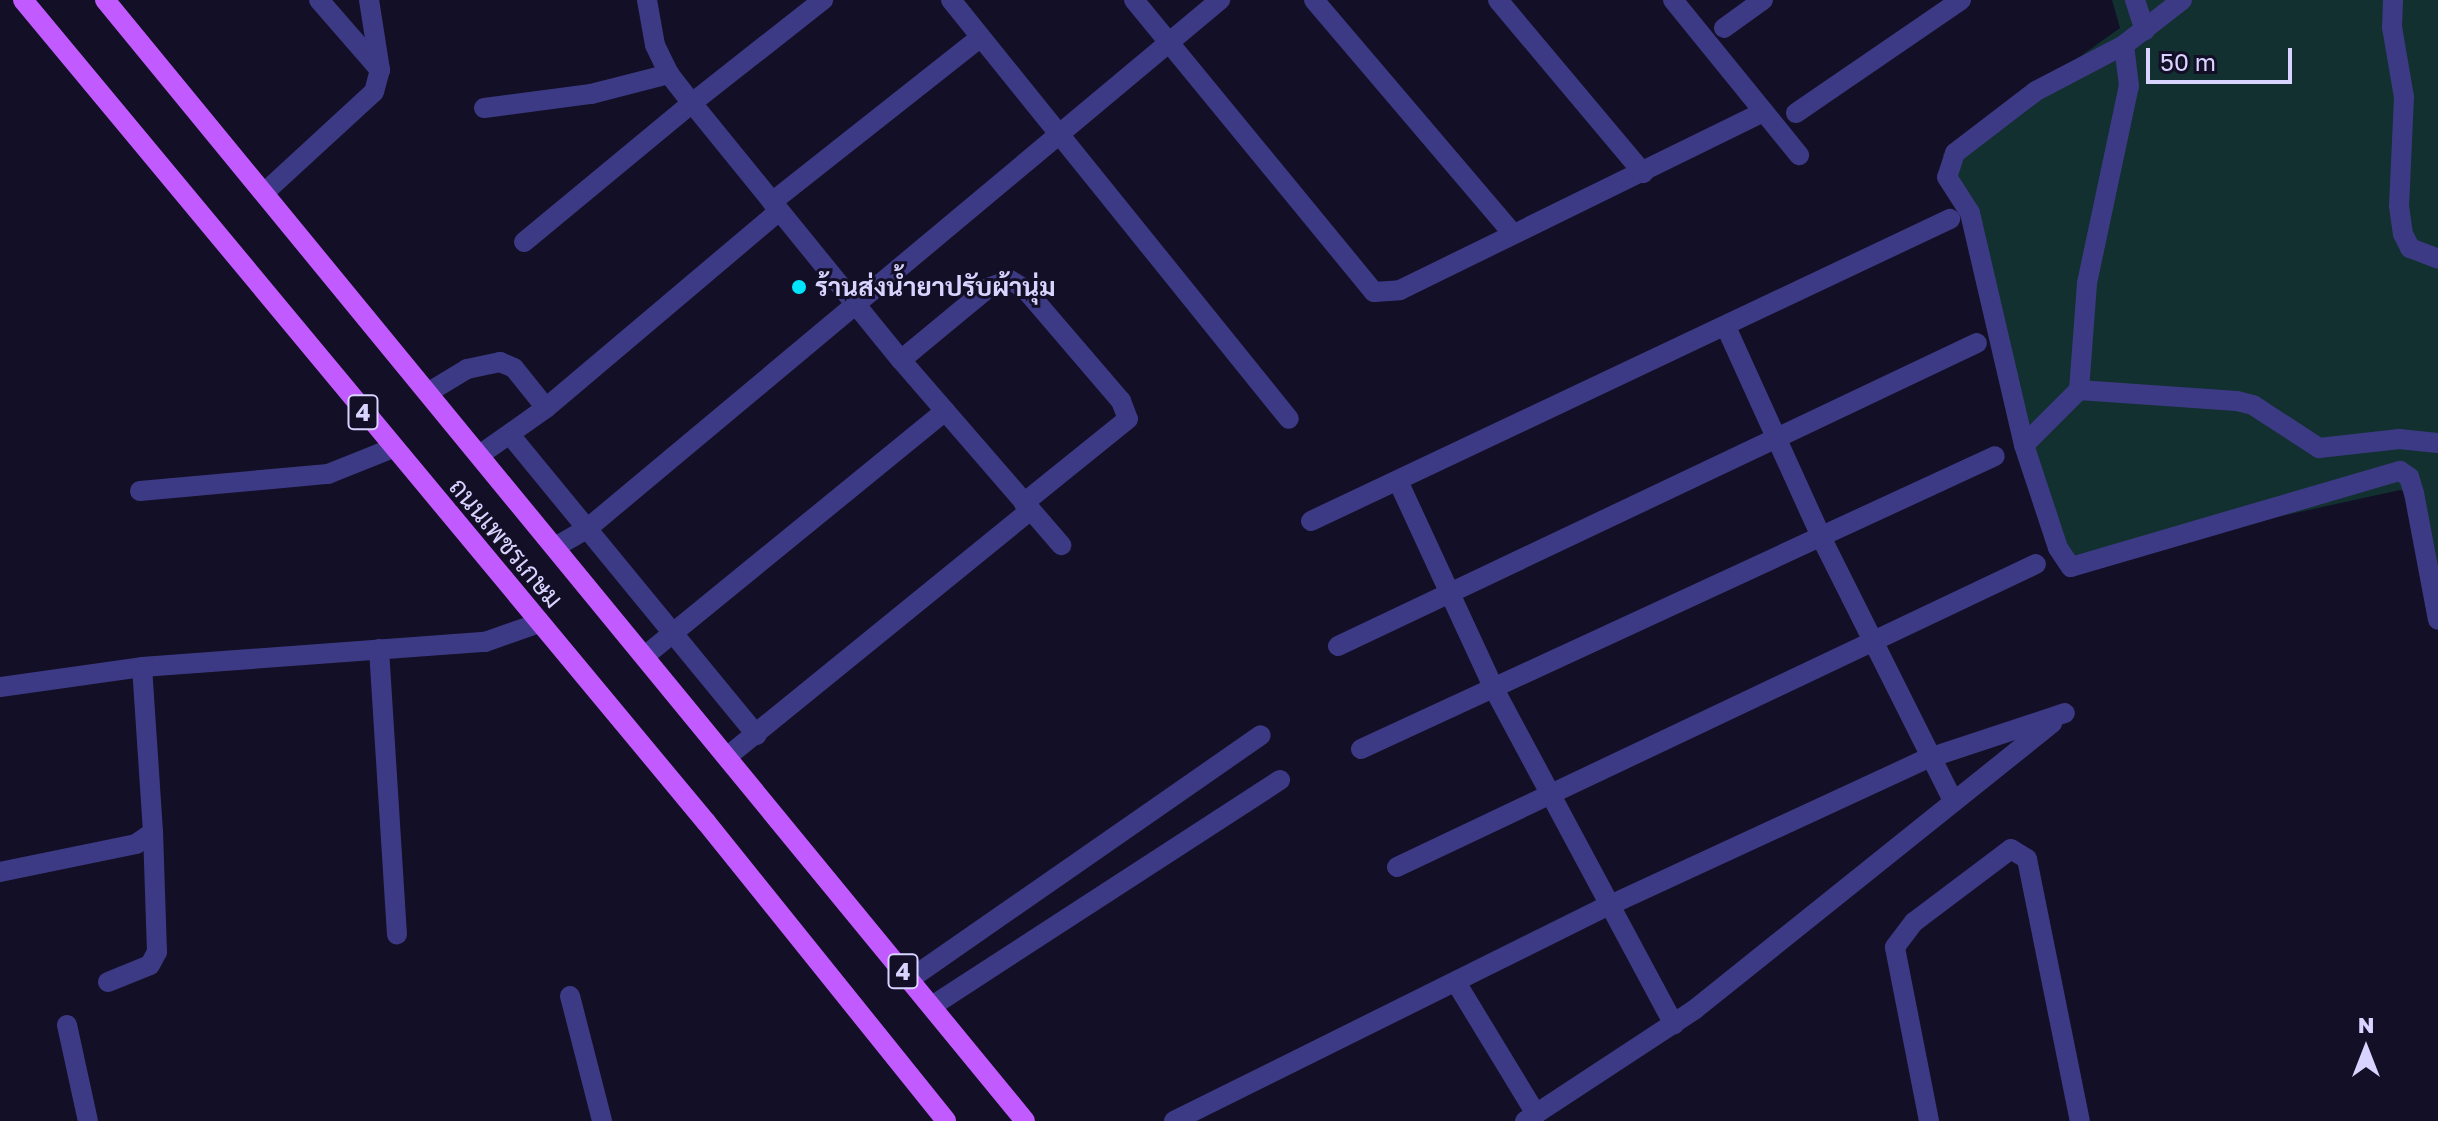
<!DOCTYPE html>
<html>
<head>
<meta charset="utf-8">
<style>
  body { margin:0 }
  #map { position:relative; width:2438px; height:1121px; overflow:hidden; background:#130f26; font-family:"Golos Text",Sarabun,sans-serif }
  div>[style] { position:absolute }
  [style*='--x'] { left:calc(var(--x)*1px); top:calc(var(--y)*1px); width:calc(var(--w)*1px); rotate:calc(var(--a)*1deg) }
  .green>* { inset:0; background:#12302f }
  .minor>* { height:20px; margin:-10px; padding:0 10px; transform-origin:10px; border-radius:10px; background:#3d3a85 }
  .major>* { height:20px; margin:-10px; padding:0 10px; transform-origin:10px; border-radius:10px; background:#c25bff }
  .dots>* { width:22px; height:22px; translate:-50% -50%; box-sizing:border-box; border:4px solid #130f26; border-radius:50% }
  span { translate:-50% -50%; white-space:nowrap; text-align:center; line-height:1.15; -webkit-text-stroke:6px #130f26; paint-order:stroke }
  .shield-label span { padding:2px 6px; background:#130f26; border:2px solid; border-radius:6px; -webkit-text-stroke-width:0 }
  .shield-label { font-size:24px; color:#d9d4ff; font-weight:700 }
  .poi-label { font-size:26px; color:#d9d4ff; font-weight:700 }
  .left { translate:0 -50%; text-align:left }
  .street-label { font-size:26px; color:#d9d4ff }
  .north { position:absolute; left:2326px; top:1009px; width:80px; height:80px; -webkit-text-stroke:6px #130f26; paint-order:stroke; rotate:0deg; font-size:22px; font-weight:700; line-height:32px; text-align:center; color:#d9d4ff }
  .north::after { content:''; display:block; margin:auto; width:28px; height:36px; background:#d9d4ff; clip-path:polygon(50% 0,100% 100%,50% 72%,0 100%) }
  .scale { position:absolute; left:2146px; top:48px; width:146px; height:36px; box-sizing:border-box; border:4px solid #d9d4ff; border-top:0; padding-left:10px; font-size:24px; line-height:28px; white-space:nowrap; color:#d9d4ff; -webkit-text-stroke:6px #130f26; paint-order:stroke }
</style>
</head>
<body>
<div id="map">
  <div class="green">
    <i style="clip-path:polygon(2112px 0,2438px 0,2438px 611px,2413px 495px,2400px 490px,2085px 559px,2059px 552px,1970px 213px,1943px 154px,2120px 28px)"></i>
  </div>
  <div class="minor">
    <i style="--x:319;--y:0;--w:93;--a:48.9"></i>
    <i style="--x:951;--y:0;--w:538;--a:51.11"></i>
    <i style="--x:1134;--y:0;--w:378;--a:50.6"></i>
    <i style="--x:1374;--y:292;--w:26;--a:-4"></i>
    <i style="--x:1400;--y:290;--w:405;--a:-26.1"></i>
    <i style="--x:1314;--y:0;--w:307;--a:49.6"></i>
    <i style="--x:1498;--y:0;--w:226;--a:50"></i>
    <i style="--x:1673;--y:0;--w:200;--a:50.9"></i>
    <i style="--x:2135;--y:0;--w:32;--a:72"></i>
    <i style="--x:2182;--y:0;--w:73;--a:142.2"></i>
    <i style="--x:2124;--y:45;--w:99;--a:152.4"></i>
    <i style="--x:2036;--y:91;--w:102;--a:142.6"></i>
    <i style="--x:1955;--y:153;--w:25;--a:108"></i>
    <i style="--x:1947;--y:177;--w:43;--a:57.4"></i>
    <i style="--x:1970;--y:213;--w:238;--a:76.9"></i>
    <i style="--x:2024;--y:445;--w:108;--a:71.7"></i>
    <i style="--x:2058;--y:548;--w:23;--a:56"></i>
    <i style="--x:2071;--y:567;--w:343;--a:-16.3"></i>
    <i style="--x:2400;--y:471;--w:11;--a:34"></i>
    <i style="--x:2409;--y:477;--w:17;--a:73"></i>
    <i style="--x:2414;--y:493;--w:129;--a:79.3"></i>
    <i style="--x:2393;--y:0;--w:27;--a:92"></i>
    <i style="--x:2392;--y:27;--w:71;--a:80.3"></i>
    <i style="--x:2404;--y:97;--w:109;--a:92.6"></i>
    <i style="--x:2399;--y:206;--w:28;--a:82"></i>
    <i style="--x:2403;--y:234;--w:16;--a:63"></i>
    <i style="--x:2410;--y:248;--w:30;--a:21"></i>
    <i style="--x:1724;--y:28;--w:48;--a:-35.7"></i>
    <i style="--x:669;--y:74;--w:37;--a:52"></i>
    <i style="--x:692;--y:103;--w:167;--a:-38.2"></i>
    <i style="--x:484;--y:108;--w:108;--a:-7.5"></i>
    <i style="--x:591;--y:94;--w:81;--a:-14.4"></i>
    <i style="--x:669;--y:74;--w:32;--a:-116"></i>
    <i style="--x:655;--y:45;--w:46;--a:-100.1"></i>
    <i style="--x:1796;--y:113;--w:200;--a:-34.4"></i>
    <i style="--x:264;--y:193;--w:149;--a:-42.6"></i>
    <i style="--x:374;--y:92;--w:23;--a:-75"></i>
    <i style="--x:380;--y:70;--w:71;--a:-98.9"></i>
    <i style="--x:772;--y:202;--w:266;--a:-38.3"></i>
    <i style="--x:524;--y:242;--w:218;--a:-39.6"></i>
    <i style="--x:692;--y:103;--w:331;--a:50.9"></i>
    <i style="--x:901;--y:360;--w:245;--a:49.1"></i>
    <i style="--x:1726;--y:327;--w:233;--a:65.6"></i>
    <i style="--x:1822;--y:539;--w:293;--a:63.4"></i>
    <i style="--x:901;--y:360;--w:113;--a:-39.6"></i>
    <i style="--x:988;--y:288;--w:23;--a:-20"></i>
    <i style="--x:1010;--y:280;--w:17;--a:31"></i>
    <i style="--x:1025;--y:289;--w:148;--a:49.4"></i>
    <i style="--x:1121;--y:401;--w:19;--a:69"></i>
    <i style="--x:1128;--y:419;--w:134;--a:141.1"></i>
    <i style="--x:2079;--y:390;--w:158;--a:4"></i>
    <i style="--x:2237;--y:401;--w:16;--a:14"></i>
    <i style="--x:2253;--y:405;--w:79;--a:33.1"></i>
    <i style="--x:2319;--y:448;--w:81;--a:-6.4"></i>
    <i style="--x:2399;--y:439;--w:39;--a:6"></i>
    <i style="--x:429;--y:392;--w:44;--a:-31.2"></i>
    <i style="--x:467;--y:369;--w:34;--a:-12"></i>
    <i style="--x:500;--y:362;--w:15;--a:23"></i>
    <i style="--x:514;--y:368;--w:51;--a:51.3"></i>
    <i style="--x:511;--y:436;--w:387;--a:50.6"></i>
    <i style="--x:2024;--y:445;--w:78;--a:-45"></i>
    <i style="--x:2079;--y:390;--w:107;--a:-85.7"></i>
    <i style="--x:2087;--y:283;--w:201;--a:-78"></i>
    <i style="--x:2129;--y:86;--w:41;--a:-97"></i>
    <i style="--x:481;--y:454;--w:80;--a:-35.3"></i>
    <i style="--x:546;--y:408;--w:305;--a:-40.2"></i>
    <i style="--x:1398;--y:481;--w:227;--a:65.2"></i>
    <i style="--x:1493;--y:687;--w:383;--a:61.8"></i>
    <i style="--x:140;--y:491;--w:189;--a:-5.2"></i>
    <i style="--x:328;--y:474;--w:70;--a:-21.8"></i>
    <i style="--x:1311;--y:521;--w:707;--a:-25.3"></i>
    <i style="--x:557;--y:546;--w:36;--a:-30"></i>
    <i style="--x:588;--y:528;--w:824;--a:-39.88"></i>
    <i style="--x:1338;--y:646;--w:707;--a:-25.37"></i>
    <i style="--x:379;--y:649;--w:286;--a:86.4"></i>
    <i style="--x:646;--y:655;--w:386;--a:-39.2"></i>
    <i style="--x:0;--y:687;--w:143;--a:-8"></i>
    <i style="--x:142;--y:667;--w:344;--a:-4.2"></i>
    <i style="--x:485;--y:642;--w:57;--a:-19.4"></i>
    <i style="--x:1361;--y:749;--w:698;--a:-24.8"></i>
    <i style="--x:728;--y:756;--w:390;--a:-39.1"></i>
    <i style="--x:1397;--y:867;--w:707;--a:-25.37"></i>
    <i style="--x:0;--y:872;--w:139;--a:-11.6"></i>
    <i style="--x:136;--y:844;--w:21;--a:-35"></i>
    <i style="--x:153;--y:832;--w:165;--a:-93.8"></i>
    <i style="--x:910;--y:979;--w:427;--a:-34.8"></i>
    <i style="--x:108;--y:982;--w:45;--a:-22"></i>
    <i style="--x:150;--y:965;--w:15;--a:-62"></i>
    <i style="--x:157;--y:952;--w:120;--a:-91.9"></i>
    <i style="--x:1457;--y:984;--w:152;--a:58.7"></i>
    <i style="--x:570;--y:996;--w:129;--a:75.6"></i>
    <i style="--x:932;--y:1006;--w:415;--a:-33"></i>
    <i style="--x:67;--y:1025;--w:98;--a:77.7"></i>
    <i style="--x:1174;--y:1121;--w:484;--a:-26.4"></i>
    <i style="--x:1608;--y:906;--w:353;--a:-24.8"></i>
    <i style="--x:1929;--y:758;--w:143;--a:-18.3"></i>
    <i style="--x:1525;--y:1121;--w:202;--a:-33.3"></i>
    <i style="--x:1694;--y:1010;--w:459;--a:-38.7"></i>
    <i style="--x:1929;--y:1121;--w:177;--a:-101.1"></i>
    <i style="--x:1895;--y:947;--w:31;--a:-53"></i>
    <i style="--x:1914;--y:922;--w:121;--a:-37"></i>
    <i style="--x:2011;--y:849;--w:19;--a:32"></i>
    <i style="--x:2027;--y:859;--w:267;--a:78.6"></i>
  </div>
  <div class="major">
    <i style="--x:23;--y:0;--w:1069;--a:50.28"></i>
    <i style="--x:706;--y:822;--w:383;--a:51.2"></i>
    <i style="--x:105;--y:0;--w:1450;--a:50.62"></i>
  </div>
  <div class="dots">
    <i style="left:799px;top:287px;background:#00e5ff"></i>
  </div>
  <div class="shield-label">
    <span style="left:363px;top:412px">4</span>
    <span style="left:903px;top:971px">4</span>
  </div>
  <div class="poi-label">
    <span class="left" style="left:815px;top:287px">ร้านส่งน้ำยาปรับผ้านุ่ม</span>
  </div>
  <div class="street-label">
    <span style="left:506px;top:543px;rotate:50deg">ถนนเพชรเกษม</span>
  </div>
  <div class="north">N</div>
  <div class="scale">50 m</div>
</div>
</body>
</html>
